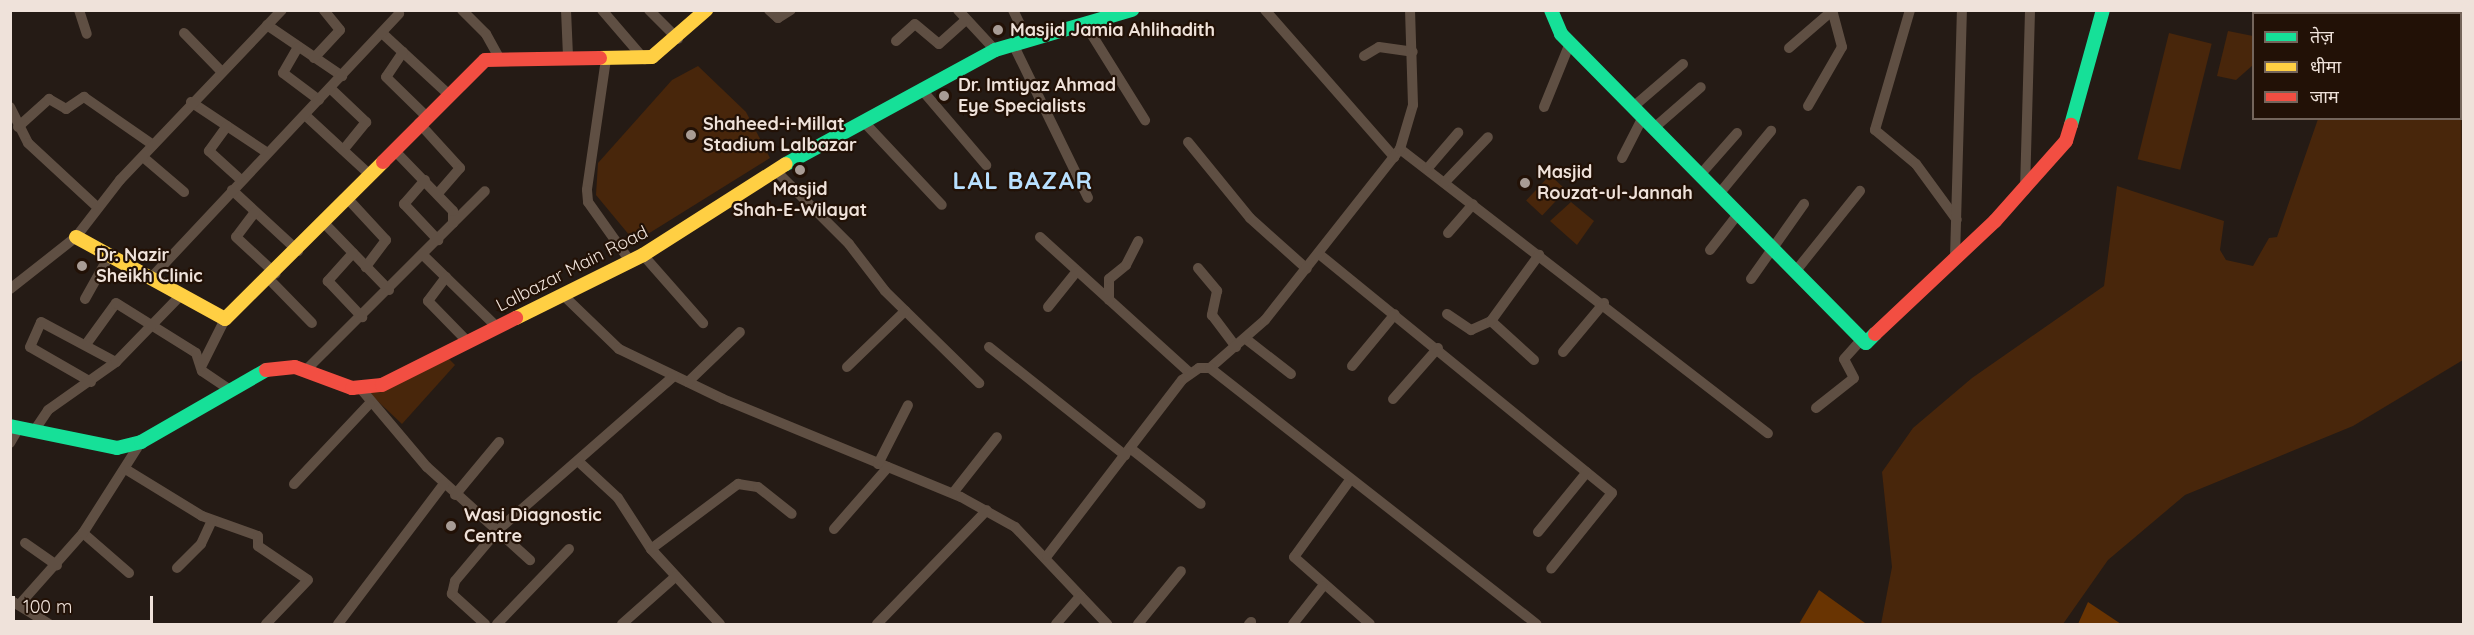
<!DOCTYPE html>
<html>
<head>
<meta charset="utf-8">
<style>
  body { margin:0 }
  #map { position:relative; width:2474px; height:635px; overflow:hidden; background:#251b15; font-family:Quicksand,"Noto Sans Devanagari",sans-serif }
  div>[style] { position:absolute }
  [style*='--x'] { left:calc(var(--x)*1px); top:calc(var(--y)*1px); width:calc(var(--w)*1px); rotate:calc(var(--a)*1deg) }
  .green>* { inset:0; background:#48260b; transform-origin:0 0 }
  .water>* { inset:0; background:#693402 }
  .street>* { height:10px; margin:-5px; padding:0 5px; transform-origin:5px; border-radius:5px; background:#5f4f43 }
  .fast>* { height:14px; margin:-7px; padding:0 7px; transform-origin:7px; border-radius:7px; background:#16e098 }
  .slow>* { height:14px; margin:-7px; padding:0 7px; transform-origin:7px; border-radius:7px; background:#ffcf43 }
  .jam>* { height:14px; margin:-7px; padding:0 7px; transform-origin:7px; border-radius:7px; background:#f24e42 }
  .dots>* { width:16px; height:16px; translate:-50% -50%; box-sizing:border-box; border:3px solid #221106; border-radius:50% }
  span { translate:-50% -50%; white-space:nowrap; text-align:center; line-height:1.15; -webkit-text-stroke:4.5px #221106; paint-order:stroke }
  .poi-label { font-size:18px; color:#efe2da; font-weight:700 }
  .left { translate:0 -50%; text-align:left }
  .street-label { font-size:18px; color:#efe2da }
  .district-label { font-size:24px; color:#b8e0ff; font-weight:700; letter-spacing:1.5px }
  .frame { position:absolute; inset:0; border:12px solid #efe2da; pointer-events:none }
  .legend { position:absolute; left:2252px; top:12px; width:210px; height:108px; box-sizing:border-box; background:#221106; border:2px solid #74655b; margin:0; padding:8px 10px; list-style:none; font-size:18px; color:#efe2da }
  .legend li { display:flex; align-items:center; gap:12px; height:30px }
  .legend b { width:30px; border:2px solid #74655b }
  .scale { position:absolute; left:12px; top:596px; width:141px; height:27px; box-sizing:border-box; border:3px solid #efe2da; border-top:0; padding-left:8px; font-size:18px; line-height:21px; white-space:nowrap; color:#efe2da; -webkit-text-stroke:4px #221106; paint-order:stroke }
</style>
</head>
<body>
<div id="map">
  <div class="green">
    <i style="clip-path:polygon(2228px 31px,2253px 36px,2253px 65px,2236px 80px,2217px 76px)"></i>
    <i style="left:2169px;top:33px;width:44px;height:130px;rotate:14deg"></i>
    <i style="clip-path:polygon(2461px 42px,2463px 360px,2353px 426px,2185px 495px,2108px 560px,2063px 624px,1881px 624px,1892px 567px,1882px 472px,1913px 428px,1972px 378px,2104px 286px,2117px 186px,2224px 221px,2220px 250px,2226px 260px,2253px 266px,2269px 238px,2277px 237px,2318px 119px,2460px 118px)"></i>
    <i style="clip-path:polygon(698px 66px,746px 112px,770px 158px,635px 242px,596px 195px,598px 163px,672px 80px)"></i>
    <i style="left:1550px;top:175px;width:22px;height:35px;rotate:43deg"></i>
    <i style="clip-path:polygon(1571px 202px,1594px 221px,1577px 245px,1550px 221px)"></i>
    <i style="clip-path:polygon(447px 357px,455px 365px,402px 424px,369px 393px)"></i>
  </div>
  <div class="water">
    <i style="clip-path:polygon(1819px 590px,1865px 623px,1865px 624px,1799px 624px)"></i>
    <i style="clip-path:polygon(2088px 602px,2121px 624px,2078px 624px)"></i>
  </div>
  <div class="street">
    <i style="--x:79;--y:10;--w:25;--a:72"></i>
    <i style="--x:462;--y:10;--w:34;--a:45"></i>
    <i style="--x:486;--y:34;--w:25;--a:61"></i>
    <i style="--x:566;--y:10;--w:46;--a:87.5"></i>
    <i style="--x:602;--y:10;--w:65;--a:49.4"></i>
    <i style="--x:649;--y:10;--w:41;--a:45"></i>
    <i style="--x:769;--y:10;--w:12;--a:42"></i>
    <i style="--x:778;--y:18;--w:15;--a:-32"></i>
    <i style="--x:958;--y:10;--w:54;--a:47.2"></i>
    <i style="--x:1013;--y:10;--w:34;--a:64"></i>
    <i style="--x:1265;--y:10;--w:196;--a:48.7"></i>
    <i style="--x:1910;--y:10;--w:125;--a:106.3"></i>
    <i style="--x:1875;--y:130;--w:53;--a:39.7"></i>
    <i style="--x:1916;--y:164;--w:69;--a:53.8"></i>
    <i style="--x:267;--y:25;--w:91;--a:34.2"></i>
    <i style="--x:1087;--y:27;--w:110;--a:58.1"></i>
    <i style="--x:184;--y:33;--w:53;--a:45.8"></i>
    <i style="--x:382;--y:33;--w:90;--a:42.7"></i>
    <i style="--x:896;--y:41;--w:25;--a:-42"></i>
    <i style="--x:915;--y:24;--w:31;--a:40"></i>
    <i style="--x:939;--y:44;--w:36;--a:-42"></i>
    <i style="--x:1013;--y:44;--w:171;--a:64"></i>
    <i style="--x:298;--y:47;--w:30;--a:120"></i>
    <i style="--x:283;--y:73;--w:45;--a:36.9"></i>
    <i style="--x:1789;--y:48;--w:57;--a:-40.7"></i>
    <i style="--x:403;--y:52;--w:30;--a:124"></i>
    <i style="--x:386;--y:77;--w:56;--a:44.3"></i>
    <i style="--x:1364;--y:56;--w:17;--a:-31"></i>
    <i style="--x:1379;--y:47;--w:34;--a:8"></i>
    <i style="--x:314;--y:58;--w:38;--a:-47"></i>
    <i style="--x:340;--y:30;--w:26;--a:-129"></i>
    <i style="--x:606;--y:59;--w:132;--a:98.3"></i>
    <i style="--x:587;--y:190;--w:12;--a:85"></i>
    <i style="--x:588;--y:202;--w:72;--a:54.6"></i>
    <i style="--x:330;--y:88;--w:50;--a:43.4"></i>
    <i style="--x:366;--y:122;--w:36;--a:129"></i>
    <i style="--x:922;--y:90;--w:99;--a:49.5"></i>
    <i style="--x:191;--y:102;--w:90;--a:33.7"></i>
    <i style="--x:1808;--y:106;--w:68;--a:-60"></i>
    <i style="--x:1842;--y:47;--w:38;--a:-105"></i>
    <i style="--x:10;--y:107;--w:40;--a:63.4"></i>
    <i style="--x:28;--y:143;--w:94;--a:42.8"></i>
    <i style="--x:1544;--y:107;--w:69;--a:-67.9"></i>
    <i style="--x:1633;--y:107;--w:66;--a:-40.7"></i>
    <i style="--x:305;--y:115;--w:88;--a:42.7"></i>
    <i style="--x:863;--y:121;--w:115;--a:46.8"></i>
    <i style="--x:419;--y:123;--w:61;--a:47.7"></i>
    <i style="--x:460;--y:168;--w:33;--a:131"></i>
    <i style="--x:227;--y:126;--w:31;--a:126"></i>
    <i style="--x:209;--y:151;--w:43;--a:42.2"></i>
    <i style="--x:18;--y:127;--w:42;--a:-42.1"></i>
    <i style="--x:49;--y:99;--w:20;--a:30"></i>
    <i style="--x:66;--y:109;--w:22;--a:-34"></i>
    <i style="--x:84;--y:97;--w:84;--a:34.8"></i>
    <i style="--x:1654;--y:128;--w:62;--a:-41.1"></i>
    <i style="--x:1188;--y:142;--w:98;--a:50.8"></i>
    <i style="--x:1250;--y:218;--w:76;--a:41.8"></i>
    <i style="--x:1400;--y:149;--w:465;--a:37.7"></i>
    <i style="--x:143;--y:157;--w:54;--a:40.5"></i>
    <i style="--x:1622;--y:158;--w:46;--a:-62.9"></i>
    <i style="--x:1427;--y:169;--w:48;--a:-49.3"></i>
    <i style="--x:776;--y:171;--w:103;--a:45"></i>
    <i style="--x:849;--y:244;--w:59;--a:52.5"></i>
    <i style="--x:885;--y:291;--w:132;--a:44.4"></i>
    <i style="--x:1700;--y:175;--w:56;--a:-48.6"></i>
    <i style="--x:425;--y:180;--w:32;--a:131"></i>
    <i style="--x:404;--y:204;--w:50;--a:46.6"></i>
    <i style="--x:1445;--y:182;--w:62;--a:-46.3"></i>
    <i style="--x:232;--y:190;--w:90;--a:42.7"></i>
    <i style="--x:2025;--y:190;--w:180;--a:-88.4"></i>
    <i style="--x:1719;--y:194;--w:82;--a:-50.5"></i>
    <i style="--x:348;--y:199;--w:56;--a:47.2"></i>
    <i style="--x:386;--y:240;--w:34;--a:127"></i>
    <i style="--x:255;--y:212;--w:31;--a:127"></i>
    <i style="--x:236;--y:237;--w:54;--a:42.8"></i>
    <i style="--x:453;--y:223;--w:45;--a:-45"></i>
    <i style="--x:325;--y:224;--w:92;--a:45.9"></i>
    <i style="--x:1448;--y:233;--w:38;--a:-49"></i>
    <i style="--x:1040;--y:237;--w:202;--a:42.2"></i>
    <i style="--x:1710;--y:250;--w:46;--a:-52.1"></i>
    <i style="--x:353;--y:253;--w:38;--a:132"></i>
    <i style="--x:328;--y:281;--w:50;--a:46.6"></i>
    <i style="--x:1319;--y:254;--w:378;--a:39.2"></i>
    <i style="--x:1612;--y:493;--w:97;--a:128.8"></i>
    <i style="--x:643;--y:255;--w:91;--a:48.6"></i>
    <i style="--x:424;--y:256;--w:103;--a:44.2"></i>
    <i style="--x:1955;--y:258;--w:248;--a:-88.4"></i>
    <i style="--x:1198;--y:268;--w:30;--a:50"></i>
    <i style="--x:1217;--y:291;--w:25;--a:102"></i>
    <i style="--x:1212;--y:315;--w:40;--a:53"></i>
    <i style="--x:1795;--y:272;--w:104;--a:-51.3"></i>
    <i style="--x:446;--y:277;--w:30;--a:127"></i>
    <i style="--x:428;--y:301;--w:59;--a:45.7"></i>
    <i style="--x:150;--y:279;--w:364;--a:-46.8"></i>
    <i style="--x:1751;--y:279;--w:92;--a:-54.8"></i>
    <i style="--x:270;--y:280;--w:60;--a:45.7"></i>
    <i style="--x:10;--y:289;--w:84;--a:-38.2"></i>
    <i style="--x:76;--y:237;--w:72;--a:-52.3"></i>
    <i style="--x:120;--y:180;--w:235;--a:-46.4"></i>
    <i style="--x:563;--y:295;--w:78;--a:44"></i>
    <i style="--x:619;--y:349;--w:115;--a:25.7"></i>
    <i style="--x:723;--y:399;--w:257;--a:22.4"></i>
    <i style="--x:961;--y:497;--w:62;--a:29.1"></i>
    <i style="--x:1015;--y:527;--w:134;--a:46.5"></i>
    <i style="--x:85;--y:299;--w:49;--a:-60.8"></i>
    <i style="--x:1109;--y:300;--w:21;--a:-90"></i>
    <i style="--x:1109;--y:279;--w:22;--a:-39"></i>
    <i style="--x:1126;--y:265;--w:27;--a:-63"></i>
    <i style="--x:1048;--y:307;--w:46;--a:-51.1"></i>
    <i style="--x:1447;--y:314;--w:29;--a:34"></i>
    <i style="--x:1471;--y:330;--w:22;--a:-24"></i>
    <i style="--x:1246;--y:339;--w:57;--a:37.9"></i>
    <i style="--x:87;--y:343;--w:49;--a:-54.1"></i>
    <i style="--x:116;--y:303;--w:94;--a:32"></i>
    <i style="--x:196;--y:353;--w:19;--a:72"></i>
    <i style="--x:202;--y:371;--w:32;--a:34"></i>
    <i style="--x:989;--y:347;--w:174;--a:38.5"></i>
    <i style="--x:1563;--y:352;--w:64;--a:-50.1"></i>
    <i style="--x:1534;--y:360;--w:58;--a:-137.8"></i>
    <i style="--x:1491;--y:321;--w:82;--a:-54"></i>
    <i style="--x:1352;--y:366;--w:67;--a:-50.4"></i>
    <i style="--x:201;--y:367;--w:54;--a:-63.4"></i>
    <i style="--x:847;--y:367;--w:81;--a:-44"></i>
    <i style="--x:1210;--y:368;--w:73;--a:-41.1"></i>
    <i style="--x:1265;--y:320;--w:218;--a:-51.7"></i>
    <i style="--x:1400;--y:149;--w:46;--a:-73.5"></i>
    <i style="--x:1413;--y:105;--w:95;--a:-91.8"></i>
    <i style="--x:306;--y:370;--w:208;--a:-45"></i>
    <i style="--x:453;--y:223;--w:12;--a:-90"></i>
    <i style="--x:453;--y:211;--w:85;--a:-134"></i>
    <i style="--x:91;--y:382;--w:70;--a:-150.2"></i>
    <i style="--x:30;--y:347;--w:27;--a:-66"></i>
    <i style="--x:41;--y:322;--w:85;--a:28.1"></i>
    <i style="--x:688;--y:382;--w:72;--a:-43.9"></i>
    <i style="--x:361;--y:389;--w:102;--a:49.8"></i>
    <i style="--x:427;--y:467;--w:139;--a:42.1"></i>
    <i style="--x:1393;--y:399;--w:68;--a:-48.6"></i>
    <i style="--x:1816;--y:408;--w:48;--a:-38.3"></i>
    <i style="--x:1854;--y:378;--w:21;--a:-118"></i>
    <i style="--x:1844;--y:359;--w:24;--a:-48"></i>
    <i style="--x:34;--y:431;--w:25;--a:-56"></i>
    <i style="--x:48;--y:410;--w:83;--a:-35.2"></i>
    <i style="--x:116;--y:362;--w:91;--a:-45.9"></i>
    <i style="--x:10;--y:443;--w:16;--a:-60"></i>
    <i style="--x:1130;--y:448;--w:90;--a:38.3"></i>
    <i style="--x:578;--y:461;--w:54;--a:42.8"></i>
    <i style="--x:618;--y:498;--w:61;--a:57.1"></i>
    <i style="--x:651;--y:549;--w:102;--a:47.4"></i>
    <i style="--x:878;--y:464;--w:66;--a:-63"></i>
    <i style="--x:127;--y:470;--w:88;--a:31.5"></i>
    <i style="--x:202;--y:516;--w:59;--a:19.7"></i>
    <i style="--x:258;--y:536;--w:10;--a:90"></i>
    <i style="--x:258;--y:546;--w:60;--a:34.2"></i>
    <i style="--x:308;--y:580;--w:61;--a:133.7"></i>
    <i style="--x:1350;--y:480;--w:95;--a:126"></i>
    <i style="--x:1294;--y:557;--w:101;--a:41.4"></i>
    <i style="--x:294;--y:484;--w:110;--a:-46.8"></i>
    <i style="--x:953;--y:493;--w:71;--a:-51.8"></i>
    <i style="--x:455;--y:495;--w:69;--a:-50.3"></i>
    <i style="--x:834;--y:529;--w:82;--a:-48.9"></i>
    <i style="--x:1538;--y:532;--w:77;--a:-50.8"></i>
    <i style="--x:83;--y:533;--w:61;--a:41"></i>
    <i style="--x:25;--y:543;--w:39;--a:35"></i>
    <i style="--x:651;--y:549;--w:109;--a:-36.8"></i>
    <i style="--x:738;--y:484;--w:20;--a:9"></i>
    <i style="--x:758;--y:487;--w:43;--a:38.5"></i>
    <i style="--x:1047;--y:556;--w:222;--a:-52.5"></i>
    <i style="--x:1182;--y:380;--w:21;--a:-35"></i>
    <i style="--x:1199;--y:368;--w:11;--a:0"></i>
    <i style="--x:1210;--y:368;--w:415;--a:38.1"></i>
    <i style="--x:177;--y:568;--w:34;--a:-45"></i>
    <i style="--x:201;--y:544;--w:26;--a:-65"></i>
    <i style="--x:10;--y:600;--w:46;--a:31.6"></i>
    <i style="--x:19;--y:605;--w:96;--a:-48.4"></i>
    <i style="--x:83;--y:533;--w:108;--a:-57.5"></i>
    <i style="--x:338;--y:624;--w:176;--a:-52.9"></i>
    <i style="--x:485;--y:624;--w:45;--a:-137.7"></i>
    <i style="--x:452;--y:594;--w:13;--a:-77"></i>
    <i style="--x:455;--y:581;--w:67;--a:-49.9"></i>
    <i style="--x:498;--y:530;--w:234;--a:-41.2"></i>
    <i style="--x:497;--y:624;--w:104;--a:-46.2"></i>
    <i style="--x:622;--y:624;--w:72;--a:-41.6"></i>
    <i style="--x:877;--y:624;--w:158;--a:-46"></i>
    <i style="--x:1056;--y:624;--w:37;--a:-49"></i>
    <i style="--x:1138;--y:624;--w:68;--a:-50.9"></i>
    <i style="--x:1249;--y:624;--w:3;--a:-45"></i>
    <i style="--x:1293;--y:624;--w:48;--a:-51.7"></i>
  </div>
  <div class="fast">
    <i style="--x:1551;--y:10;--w:26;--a:67"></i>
    <i style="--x:1561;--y:34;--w:434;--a:45.4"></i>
    <i style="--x:1866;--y:343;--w:13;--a:-45"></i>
    <i style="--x:2460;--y:33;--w:4;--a:14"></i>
    <i style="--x:2460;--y:45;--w:4;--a:14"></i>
    <i style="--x:2071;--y:125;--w:119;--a:-74.5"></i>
    <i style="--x:786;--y:164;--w:238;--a:-28.6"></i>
    <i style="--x:995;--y:50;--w:143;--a:-16.3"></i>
    <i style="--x:10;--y:426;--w:109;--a:11.6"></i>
    <i style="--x:117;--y:448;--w:25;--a:-14"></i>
    <i style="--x:141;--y:442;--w:144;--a:-29.9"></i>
  </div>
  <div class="slow">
    <i style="--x:600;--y:58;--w:52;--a:-1.1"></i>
    <i style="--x:652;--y:57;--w:72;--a:-41"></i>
    <i style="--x:76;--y:237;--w:170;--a:28.8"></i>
    <i style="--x:225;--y:319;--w:223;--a:-44.8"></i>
    <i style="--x:516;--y:318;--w:142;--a:-26.4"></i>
    <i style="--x:643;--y:255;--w:169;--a:-32.5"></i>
  </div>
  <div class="jam">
    <i style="--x:2334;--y:10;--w:11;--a:22"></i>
    <i style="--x:2377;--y:10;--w:13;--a:18"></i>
    <i style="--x:383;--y:162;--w:144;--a:-45"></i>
    <i style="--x:485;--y:60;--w:115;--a:-1"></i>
    <i style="--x:1875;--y:334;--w:165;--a:-43.3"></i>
    <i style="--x:1995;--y:221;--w:107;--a:-48.4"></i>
    <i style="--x:2066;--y:141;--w:17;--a:-73"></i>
    <i style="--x:266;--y:370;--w:29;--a:-6"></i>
    <i style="--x:295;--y:367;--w:61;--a:20.2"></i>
    <i style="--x:352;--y:388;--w:30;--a:-6"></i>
    <i style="--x:382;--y:385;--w:150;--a:-26.6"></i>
  </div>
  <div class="dots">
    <i style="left:998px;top:30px;background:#a89c95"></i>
    <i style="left:944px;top:96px;background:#a89c95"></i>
    <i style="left:691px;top:135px;background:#a89c95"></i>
    <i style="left:800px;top:170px;background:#a89c95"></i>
    <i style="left:1525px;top:183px;background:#a89c95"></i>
    <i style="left:82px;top:266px;background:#a89c95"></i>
    <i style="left:451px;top:526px;background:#a89c95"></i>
  </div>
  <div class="poi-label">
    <span class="left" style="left:1010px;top:30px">Masjid Jamia Ahlihadith</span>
    <span class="left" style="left:958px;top:96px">Dr. Imtiyaz Ahmad<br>Eye Specialists</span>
    <span class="left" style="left:703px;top:135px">Shaheed-i-Millat<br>Stadium Lalbazar</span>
    <span class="left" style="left:1537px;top:183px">Masjid<br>Rouzat-ul-Jannah</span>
    <span style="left:800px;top:200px">Masjid<br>Shah-E-Wilayat</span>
    <span class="left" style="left:96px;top:266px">Dr. Nazir<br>Sheikh Clinic</span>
    <span class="left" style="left:464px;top:526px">Wasi Diagnostic<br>Centre</span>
  </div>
  <div class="street-label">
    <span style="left:572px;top:269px;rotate:-27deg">Lalbazar Main Road</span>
  </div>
  <div class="district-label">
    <span style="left:1023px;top:181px">LAL BAZAR</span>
  </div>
  <div class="frame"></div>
  <ul class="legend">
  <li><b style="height:8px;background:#16e098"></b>तेज़</li>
  <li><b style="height:8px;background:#ffcf43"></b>धीमा</li>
  <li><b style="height:8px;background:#f24e42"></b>जाम</li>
  </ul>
  <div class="scale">100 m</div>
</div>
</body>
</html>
